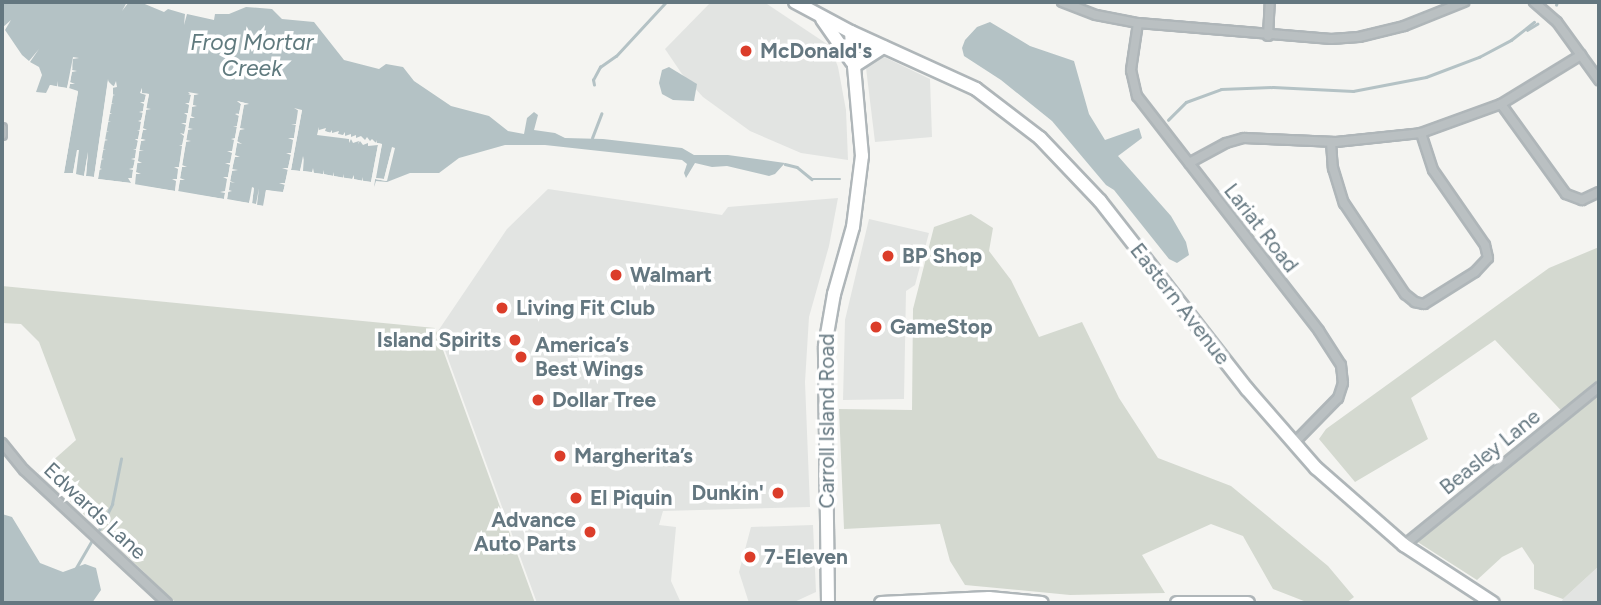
<!DOCTYPE html>
<html>
<head>
<meta charset="utf-8">
<style>
  body { margin:0 }
  #map { position:relative; width:1601px; height:605px; overflow:hidden; background:#f4f4f1; font-family:Figtree,sans-serif }
  div>[style] { position:absolute }
  [style*='--x'] { left:calc(var(--x)*1px); top:calc(var(--y)*1px); width:calc(var(--w)*1px); rotate:calc(var(--a)*1deg) }
  .built>* { inset:0; background:#e2e4e2 }
  .green>* { inset:0; background:#d4d9d0 }
  .water>* { inset:0; background:#b4c2c5 }
  .pier>* { inset:0; background:#f4f4f1 }
  .stream>* { height:2.5px; margin:-1.25px; padding:0 1.25px; transform-origin:1.25px; border-radius:1.25px; background:#b4c2c5 }
  .roads { filter:drop-shadow(2px 0 #afb6b9) drop-shadow(-2px 0 #afb6b9) drop-shadow(0 2px #afb6b9) drop-shadow(0 -2px #afb6b9) }
  .street>* { height:8px; margin:-4px; padding:0 4px; transform-origin:4px; border-radius:4px; background:#bac0c2 }
  .secondary>* { height:12px; margin:-6px; padding:0 6px; transform-origin:6px; border-radius:6px; background:#fff }
  .dots>* { width:19px; height:19px; translate:-50% -50%; box-sizing:border-box; border:4px solid #fff; border-radius:50% }
  span { translate:-50% -50%; white-space:nowrap; text-align:center; line-height:1.15; -webkit-text-stroke:7px #fff; paint-order:stroke }
  .poi-label { font-size:21px; color:#647780; font-weight:700 }
  .left { translate:0 -50%; text-align:left }
  .right { translate:-100% -50%; text-align:right }
  .street-label { font-size:21px; color:#647780 }
  .water-label { font-size:23px; color:#607a7e; font-style:italic }
  .frame { position:absolute; inset:0; border:4px solid #647780; pointer-events:none }
</style>
</head>
<body>
<div id="map">
  <div class="built">
    <i style="clip-path:polygon(711px 2px,764px 2px,830px 46px,838px 67px,846px 110px,848px 160px,801px 153px,750px 131px,703px 97px,682px 74px,665px 49px)"></i>
    <i style="clip-path:polygon(876px 53px,930px 79px,932px 137px,875px 142px,866px 68px)"></i>
    <i style="clip-path:polygon(548px 189px,722px 215px,728px 207px,838px 198px,829px 246px,809px 317px,805px 382px,810px 507px,663px 511px,659px 525px,676px 527px,671px 581px,681px 603px,537px 603px,438px 331px,507px 229px)"></i>
    <i style="clip-path:polygon(869px 219px,929px 233px,915px 285px,906px 291px,904px 399px,843px 400px,845px 320px)"></i>
    <i style="clip-path:polygon(813px 525px,816px 592px,792px 603px,749px 603px,739px 572px,751px 527px)"></i>
    <i style="clip-path:polygon(1599px 566px,1599px 603px,1561px 603px,1563px 599px)"></i>
  </div>
  <div class="green">
    <i style="clip-path:polygon(971px 214px,993px 228px,989px 251px,1011px 280px,1039px 337px,1082px 322px,1119px 398px,1158px 458px,1231px 486px,1328px 566px,1354px 597px,1346px 603px,1309px 603px,1273px 589px,1243px 536px,1211px 524px,1142px 555px,1165px 593px,1070px 595px,965px 585px,950px 561px,940px 524px,844px 529px,839px 409px,912px 410px,913px 309px,934px 227px)"></i>
    <i style="clip-path:polygon(1599px 247px,1599px 566px,1563px 599px,1534px 589px,1534px 565px,1522px 547px,1502px 557px,1477px 580px,1416px 541px,1569px 419px,1495px 340px,1411px 398px,1428px 439px,1355px 482px,1319px 439px,1326px 429px,1549px 268px)"></i>
    <i style="clip-path:polygon(2px 286px,435px 328px,535px 603px,176px 603px,40px 472px,76px 440px,39px 342px,21px 324px,2px 323px)"></i>
  </div>
  <div class="water">
    <i style="clip-path:polygon(2px 2px,127px 2px,122px 11px,129px 2px,140px 2px,164px 12px,168px 9px,185px 14px,184px 25px,187px 14px,214px 20px,215px 14px,229px 14px,246px 7px,272px 9px,282px 19px,314px 22px,344px 60px,379px 69px,386px 64px,403px 67px,414px 81px,451px 106px,489px 116px,508px 131px,524px 134px,527px 118px,534px 112px,538px 115px,534px 130px,555px 133px,565px 138px,603px 139px,682px 148px,694px 155px,728px 155px,785px 163px,775px 174px,769px 176px,727px 166px,712px 167px,695px 163px,686px 178px,684px 173px,687px 164px,682px 160px,545px 145px,505px 145px,459px 158px,439px 173px,410px 173px,387px 182px,376px 181px,374px 187px,375px 179px,386px 181px,392px 148px,384px 179px,375px 178px,382px 144px,319px 130px,318px 132px,378px 145px,371px 182px,303px 171px,304px 156px,300px 171px,291px 170px,302px 110px,298px 110px,294px 138px,290px 138px,294px 139px,283px 193px,266px 190px,264px 206px,252px 204px,254px 187px,249px 203px,227px 199px,244px 104px,249px 104px,237px 101px,241px 104px,239px 114px,235px 113px,239px 115px,224px 199px,178px 191px,190px 118px,194px 117px,191px 117px,192px 106px,196px 106px,192px 105px,194px 95px,198px 94px,188px 94px,191px 95px,175px 191px,134px 184px,141px 141px,145px 140px,141px 139px,149px 94px,142px 93px,142px 88px,141px 93px,146px 94px,138px 139px,135px 139px,138px 140px,131px 183px,98px 179px,113px 96px,113px 86px,108px 81px,94px 177px,86px 176px,88px 152px,84px 176px,75px 175px,77px 150px,73px 173px,64px 173px,78px 92px,69px 89px,73px 65px,67px 88px,58px 87px,58px 81px,57px 87px,50px 85px,46px 93px,36px 92px,42px 75px,39px 67px,30px 62px,39px 49px,29px 61px,22px 55px,5px 30px,11px 20px,2px 28px)"></i>
    <i style="clip-path:polygon(990px 22px,1030px 46px,1074px 61px,1089px 114px,1105px 140px,1139px 128px,1142px 138px,1118px 156px,1171px 216px,1186px 242px,1189px 255px,1177px 263px,1169px 259px,1114px 190px,1106px 185px,1052px 121px,1001px 80px,964px 56px,962px 48px,965px 40px,977px 27px)"></i>
    <i style="clip-path:polygon(669px 67px,697px 84px,694px 101px,673px 100px,662px 94px,659px 83px,662px 70px)"></i>
    <i style="clip-path:polygon(2px 514px,12px 517px,40px 563px,63px 572px,85px 564px,96px 568px,101px 590px,92px 603px,2px 603px)"></i>
  </div>
  <div class="pier">
    <i style="clip-path:polygon(73px 57px,79px 58px,73px 59px,72px 70px,77px 71px,72px 72px,70px 82px,75px 84px,70px 84px,69px 88px,78px 91px,64px 173px,73px 173px,77px 150px,79px 150px,76px 174px,84px 176px,88px 152px,86px 176px,94px 177px,108px 79px,109px 85px,114px 86px,116px 81px,117px 87px,112px 88px,111px 94px,115px 95px,111px 96px,110px 103px,114px 104px,109px 104px,108px 112px,112px 114px,108px 114px,107px 121px,111px 122px,106px 122px,105px 130px,109px 132px,105px 131px,104px 139px,108px 140px,103px 141px,102px 149px,106px 149px,102px 150px,100px 158px,104px 159px,100px 160px,99px 168px,102px 169px,99px 170px,98px 179px,131px 183px,128px 178px,132px 178px,133px 170px,129px 169px,133px 168px,135px 160px,131px 159px,135px 158px,136px 150px,133px 149px,136px 149px,138px 141px,135px 139px,138px 139px,140px 131px,137px 130px,140px 130px,141px 122px,138px 121px,141px 120px,143px 113px,139px 112px,143px 111px,144px 104px,140px 102px,144px 102px,146px 95px,140px 93px,142px 88px,142px 93px,149px 94px,146px 108px,151px 109px,146px 110px,143px 128px,147px 130px,143px 130px,141px 139px,146px 140px,141px 141px,139px 150px,144px 151px,139px 151px,138px 161px,142px 163px,137px 163px,136px 172px,141px 174px,136px 174px,135px 185px,175px 191px,176px 181px,172px 179px,177px 179px,178px 169px,174px 167px,179px 167px,182px 146px,179px 145px,182px 145px,184px 136px,180px 133px,184px 134px,186px 125px,181px 123px,186px 123px,187px 115px,184px 113px,188px 113px,189px 105px,185px 103px,189px 103px,191px 95px,188px 92px,199px 94px,194px 95px,193px 105px,197px 106px,192px 107px,191px 116px,195px 118px,190px 118px,188px 128px,193px 129px,188px 130px,186px 140px,191px 141px,186px 142px,182px 165px,187px 167px,182px 167px,180px 178px,185px 180px,180px 180px,178px 192px,224px 199px,225px 193px,220px 192px,225px 191px,227px 179px,223px 177px,228px 177px,230px 165px,225px 163px,230px 163px,232px 153px,227px 151px,232px 151px,234px 140px,231px 139px,235px 138px,237px 127px,233px 126px,237px 126px,239px 116px,235px 114px,239px 114px,241px 104px,237px 101px,249px 104px,244px 105px,240px 128px,245px 129px,240px 130px,237px 141px,242px 144px,237px 143px,235px 155px,240px 157px,235px 157px,232px 169px,238px 170px,232px 171px,230px 181px,235px 183px,230px 182px,229px 190px,232px 191px,228px 192px,227px 200px,249px 203px,252px 187px,254px 188px,252px 203px,256px 204px,259px 188px,257px 205px,263px 206px,266px 190px,283px 192px,285px 185px,279px 183px,285px 183px,288px 170px,282px 168px,288px 168px,291px 155px,286px 153px,291px 153px,293px 140px,288px 138px,294px 138px,296px 125px,291px 124px,296px 124px,299px 111px,294px 108px,302px 110px,291px 170px,300px 171px,303px 156px,303px 171px,312px 172px,313px 168px,314px 173px,323px 174px,324px 170px,324px 174px,333px 176px,334px 172px,334px 176px,343px 178px,344px 174px,344px 178px,352px 179px,354px 175px,354px 179px,362px 181px,363px 177px,363px 181px,371px 182px,378px 145px,368px 146px,368px 143px,363px 145px,360px 141px,358px 144px,359px 141px,353px 143px,351px 139px,349px 143px,349px 139px,317px 135px,319px 127px,319px 130px,326px 128px,325px 131px,330px 133px,332px 130px,332px 133px,339px 131px,338px 134px,343px 135px,345px 132px,345px 136px,351px 134px,351px 137px,356px 135px,356px 138px,361px 136px,365px 140px,367px 137px,370px 141px,372px 139px,376px 143px,377px 140px,377px 143px,382px 144px,376px 178px,384px 179px,392px 147px,395px 148px,387px 181px,375px 179px,373px 190px,370px 189px,370px 184px,291px 171px,286px 195px,269px 194px,265px 209px,62px 176px,75px 94px,49px 88px,50px 85px,67px 88px)"></i>
  </div>
  <div class="stream">
    <i style="--x:1553;--y:2;--w:1;--a:0"></i>
    <i style="--x:1556;--y:5;--w:3;--a:-72"></i>
    <i style="--x:1527;--y:30;--w:12;--a:-31"></i>
    <i style="--x:594;--y:85;--w:5;--a:-101"></i>
    <i style="--x:593;--y:80;--w:15;--a:-62"></i>
    <i style="--x:600;--y:67;--w:19;--a:-35"></i>
    <i style="--x:616;--y:56;--w:74;--a:-47.2"></i>
    <i style="--x:1168;--y:120;--w:25;--a:-45"></i>
    <i style="--x:1186;--y:102;--w:37;--a:-20"></i>
    <i style="--x:1221;--y:89;--w:52;--a:-2.2"></i>
    <i style="--x:1273;--y:87;--w:80;--a:2.9"></i>
    <i style="--x:1353;--y:91;--w:74;--a:-10.9"></i>
    <i style="--x:1426;--y:77;--w:57;--a:-20.7"></i>
    <i style="--x:1479;--y:57;--w:36;--a:-28"></i>
    <i style="--x:1511;--y:40;--w:29;--a:-38"></i>
    <i style="--x:592;--y:138;--w:26;--a:-69"></i>
    <i style="--x:785;--y:164;--w:12;--a:14"></i>
    <i style="--x:797;--y:167;--w:19;--a:39"></i>
    <i style="--x:812;--y:179;--w:28;--a:0"></i>
    <i style="--x:99;--y:530;--w:29;--a:-63"></i>
    <i style="--x:112;--y:504;--w:46;--a:-78.7"></i>
    <i style="--x:76;--y:568;--w:34;--a:-60"></i>
  </div>
  <div class="roads">
    <div class="street">
      <i style="--x:1062;--y:2;--w:36;--a:21"></i>
      <i style="--x:1096;--y:15;--w:43;--a:10.8"></i>
      <i style="--x:1138;--y:23;--w:194;--a:4.7"></i>
      <i style="--x:1331;--y:39;--w:28;--a:-4"></i>
      <i style="--x:1359;--y:37;--w:46;--a:-13.7"></i>
      <i style="--x:1404;--y:26;--w:65;--a:-21.8"></i>
      <i style="--x:1534;--y:2;--w:30;--a:41"></i>
      <i style="--x:1557;--y:22;--w:72;--a:54.1"></i>
      <i style="--x:1138;--y:23;--w:48;--a:98.5"></i>
      <i style="--x:1131;--y:70;--w:27;--a:77"></i>
      <i style="--x:1137;--y:96;--w:297;--a:52.2"></i>
      <i style="--x:1319;--y:331;--w:40;--a:57.1"></i>
      <i style="--x:1341;--y:365;--w:18;--a:84"></i>
      <i style="--x:1343;--y:383;--w:16;--a:108"></i>
      <i style="--x:1338;--y:398;--w:63;--a:134.4"></i>
      <i style="--x:1268;--y:36;--w:34;--a:-87"></i>
      <i style="--x:1501;--y:104;--w:111;--a:54.2"></i>
      <i style="--x:1566;--y:194;--w:17;--a:21"></i>
      <i style="--x:1582;--y:200;--w:19;--a:-25"></i>
      <i style="--x:2;--y:128;--w:7;--a:90"></i>
      <i style="--x:1331;--y:142;--w:26;--a:86"></i>
      <i style="--x:1333;--y:168;--w:37;--a:73"></i>
      <i style="--x:1344;--y:203;--w:110;--a:56.2"></i>
      <i style="--x:1405;--y:294;--w:13;--a:39"></i>
      <i style="--x:1415;--y:302;--w:9;--a:13"></i>
      <i style="--x:1424;--y:304;--w:60;--a:-32.1"></i>
      <i style="--x:1475;--y:272;--w:19;--a:-47"></i>
      <i style="--x:1488;--y:258;--w:13;--a:-103"></i>
      <i style="--x:1485;--y:245;--w:91;--a:-124.7"></i>
      <i style="--x:1433;--y:170;--w:39;--a:-108"></i>
      <i style="--x:1189;--y:163;--w:42;--a:-28.4"></i>
      <i style="--x:1226;--y:143;--w:19;--a:-16"></i>
      <i style="--x:1244;--y:138;--w:92;--a:2.5"></i>
      <i style="--x:1336;--y:142;--w:85;--a:-6"></i>
      <i style="--x:1421;--y:133;--w:85;--a:-19.9"></i>
      <i style="--x:1501;--y:104;--w:94;--a:-31.5"></i>
      <i style="--x:2;--y:443;--w:35;--a:51"></i>
      <i style="--x:24;--y:470;--w:195;--a:42.9"></i>
      <i style="--x:1404;--y:545;--w:251;--a:-39"></i>
    </div>
    <div class="secondary">
      <i style="--x:795;--y:2;--w:64;--a:28.2"></i>
      <i style="--x:851;--y:32;--w:137;--a:24.5"></i>
      <i style="--x:976;--y:89;--w:81;--a:37.4"></i>
      <i style="--x:1040;--y:138;--w:87;--a:46.4"></i>
      <i style="--x:1100;--y:201;--w:239;--a:52"></i>
      <i style="--x:1247;--y:389;--w:105;--a:48.9"></i>
      <i style="--x:1316;--y:468;--w:117;--a:41.2"></i>
      <i style="--x:1404;--y:545;--w:106;--a:33.1"></i>
      <i style="--x:822;--y:19;--w:52;--a:55.1"></i>
      <i style="--x:854;--y:66;--w:35;--a:-33"></i>
      <i style="--x:828;--y:603;--w:257;--a:-90.7"></i>
      <i style="--x:825;--y:346;--w:53;--a:-80.2"></i>
      <i style="--x:834;--y:294;--w:70;--a:-74.2"></i>
      <i style="--x:853;--y:227;--w:72;--a:-82.8"></i>
      <i style="--x:862;--y:156;--w:124;--a:-95.1"></i>
      <i style="--x:881;--y:603;--w:108;--a:-2.7"></i>
      <i style="--x:989;--y:598;--w:53;--a:5.4"></i>
      <i style="--x:1177;--y:603;--w:71;--a:0"></i>
    </div>
  </div>
  <div class="dots">
    <i style="left:746px;top:51px;background:#db3d2a"></i>
    <i style="left:888px;top:256px;background:#db3d2a"></i>
    <i style="left:616px;top:275px;background:#db3d2a"></i>
    <i style="left:502px;top:308px;background:#db3d2a"></i>
    <i style="left:876px;top:327px;background:#db3d2a"></i>
    <i style="left:515px;top:340px;background:#db3d2a"></i>
    <i style="left:521px;top:357px;background:#db3d2a"></i>
    <i style="left:538px;top:400px;background:#db3d2a"></i>
    <i style="left:560px;top:456px;background:#db3d2a"></i>
    <i style="left:778px;top:493px;background:#db3d2a"></i>
    <i style="left:576px;top:498px;background:#db3d2a"></i>
    <i style="left:590px;top:532px;background:#db3d2a"></i>
    <i style="left:750px;top:557px;background:#db3d2a"></i>
  </div>
  <div class="poi-label">
    <span class="left" style="left:760px;top:51px">McDonald's</span>
    <span class="left" style="left:902px;top:256px">BP Shop</span>
    <span class="left" style="left:630px;top:275px">Walmart</span>
    <span class="left" style="left:516px;top:308px">Living Fit Club</span>
    <span class="left" style="left:890px;top:327px">GameStop</span>
    <span class="right" style="left:501px;top:340px">Island Spirits</span>
    <span class="left" style="left:535px;top:357px">America’s<br>Best Wings</span>
    <span class="left" style="left:552px;top:400px">Dollar Tree</span>
    <span class="left" style="left:574px;top:456px">Margherita’s</span>
    <span class="right" style="left:764px;top:493px">Dunkin'</span>
    <span class="left" style="left:590px;top:498px">El Piquin</span>
    <span class="right" style="left:576px;top:532px">Advance<br>Auto Parts</span>
    <span class="left" style="left:764px;top:557px">7-Eleven</span>
  </div>
  <div class="street-label">
    <span style="left:1261px;top:228px;rotate:52deg">Lariat Road</span>
    <span style="left:1180px;top:304px;rotate:52deg">Eastern Avenue</span>
    <span style="left:827px;top:421px;rotate:-90deg">Carroll Island Road</span>
    <span style="left:1490px;top:452px;rotate:-39deg">Beasley Lane</span>
    <span style="left:95px;top:511px;rotate:43deg">Edwards Lane</span>
  </div>
  <div class="water-label">
    <span style="left:252px;top:55px">Frog Mortar<br>Creek</span>
  </div>
  <div class="frame"></div>
</div>
</body>
</html>
